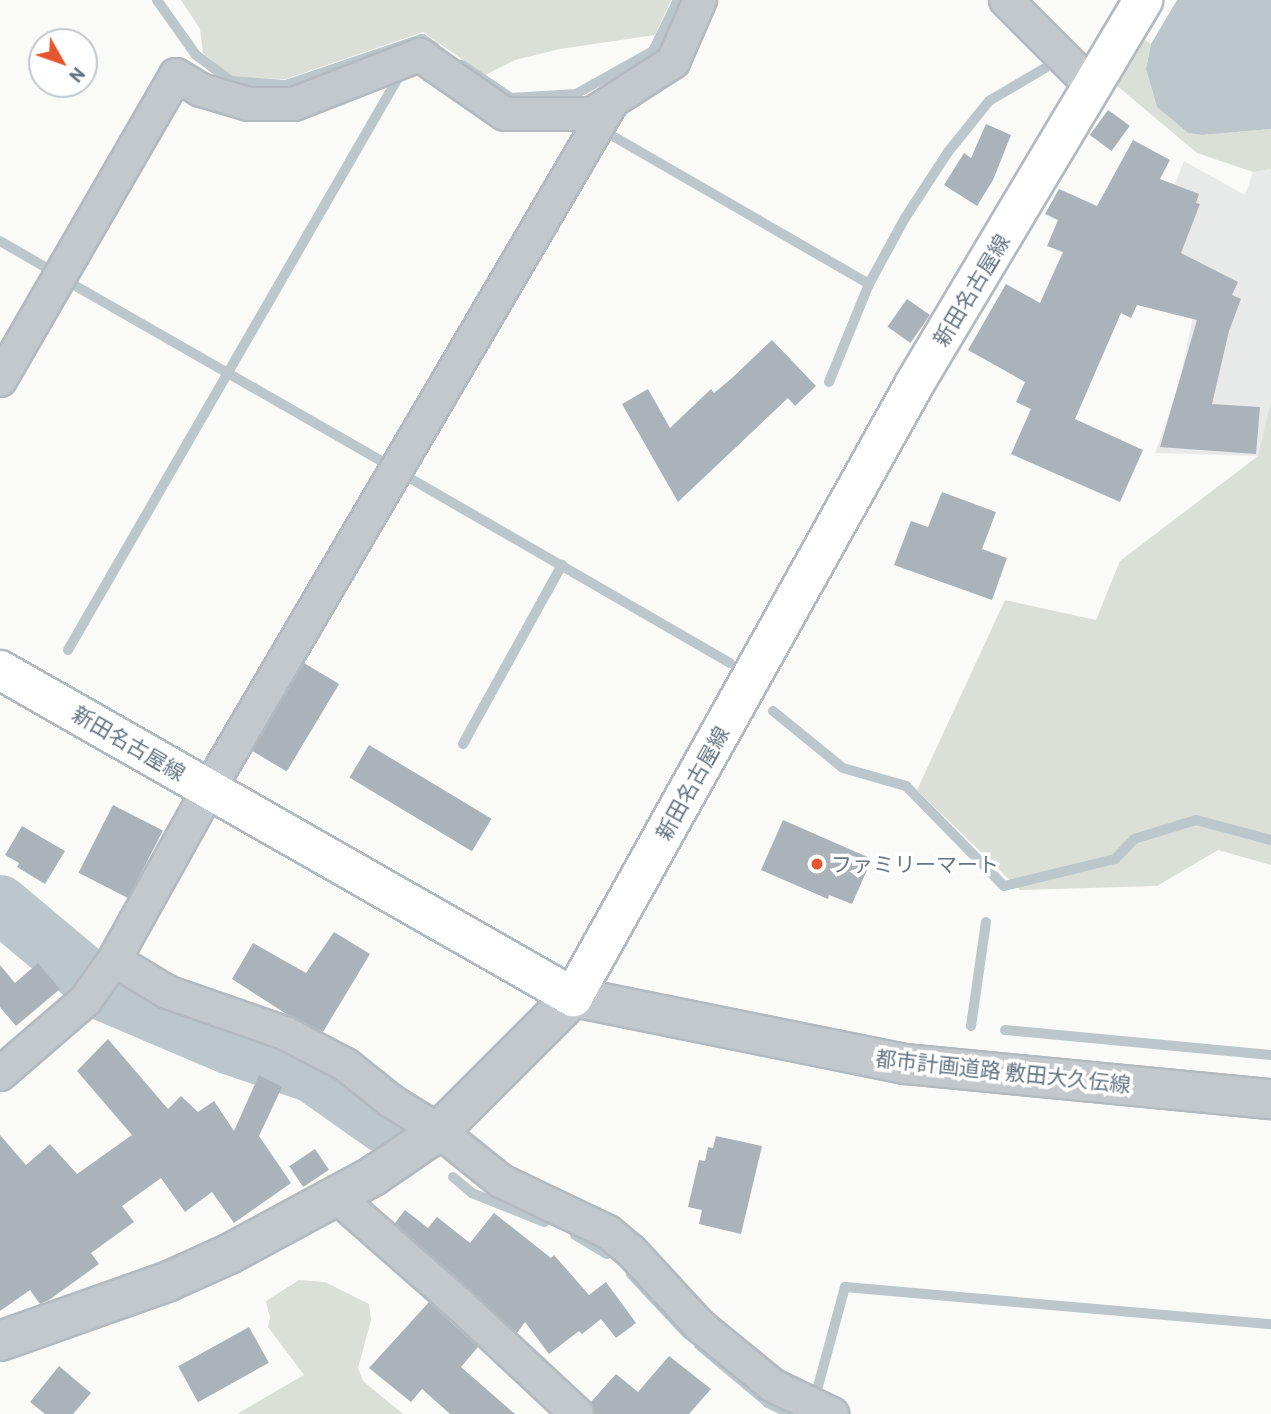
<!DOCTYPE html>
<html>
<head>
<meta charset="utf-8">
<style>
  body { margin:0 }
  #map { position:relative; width:1271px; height:1414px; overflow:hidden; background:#fafaf8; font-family:Barlow,"Noto Sans JP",sans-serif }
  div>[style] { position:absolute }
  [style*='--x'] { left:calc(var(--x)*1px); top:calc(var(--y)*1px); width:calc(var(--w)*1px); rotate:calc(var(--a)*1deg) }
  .built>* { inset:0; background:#e8e9e9 }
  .green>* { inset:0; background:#dadfd7 }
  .water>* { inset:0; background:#bbc7cb }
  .stream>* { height:10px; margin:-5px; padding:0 5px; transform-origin:5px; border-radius:5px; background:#bbc7cb }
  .river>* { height:58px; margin:-29px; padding:0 29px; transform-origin:29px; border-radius:29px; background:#bbc7cb }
  .building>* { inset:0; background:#aab3b9; transform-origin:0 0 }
  .roads { filter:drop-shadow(2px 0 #b3babf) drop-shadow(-2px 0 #b3babf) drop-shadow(0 2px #b3babf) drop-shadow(0 -2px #b3babf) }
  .minor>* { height:32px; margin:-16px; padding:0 16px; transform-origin:16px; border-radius:16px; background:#c3c8cc }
  .tertiary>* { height:38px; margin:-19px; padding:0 19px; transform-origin:19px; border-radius:19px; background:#c3c8cc }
  .secondary>* { height:38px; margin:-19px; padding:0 19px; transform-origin:19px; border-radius:19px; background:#fff }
  .dots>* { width:19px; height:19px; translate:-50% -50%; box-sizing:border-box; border:4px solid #fff; border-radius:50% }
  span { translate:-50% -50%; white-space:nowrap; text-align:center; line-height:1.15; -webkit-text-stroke:7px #fff; paint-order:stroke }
  .street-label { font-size:21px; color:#657683 }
  .poi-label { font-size:21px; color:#657683 }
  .left { translate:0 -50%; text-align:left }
  .north { position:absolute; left:28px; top:28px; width:70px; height:70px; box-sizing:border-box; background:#fff; border:2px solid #c1c8cd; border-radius:50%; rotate:130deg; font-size:19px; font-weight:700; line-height:28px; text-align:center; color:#657683 }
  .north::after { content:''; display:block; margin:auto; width:24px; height:32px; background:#e4572e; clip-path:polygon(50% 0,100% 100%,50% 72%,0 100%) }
</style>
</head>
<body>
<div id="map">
  <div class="built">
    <i style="clip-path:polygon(1184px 161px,1245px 195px,1253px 172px,1271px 169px,1271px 401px,1258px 456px,1155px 453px,1178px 389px,1196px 302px,1138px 279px)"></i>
  </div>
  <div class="green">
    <i style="clip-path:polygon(181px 0,671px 0,655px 35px,560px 49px,515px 60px,485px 75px,423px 32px,286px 79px,231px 78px,203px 53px,200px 29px)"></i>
    <i style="clip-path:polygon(1145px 40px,1151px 44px,1146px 69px,1157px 107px,1188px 133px,1202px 135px,1271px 129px,1271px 169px,1253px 172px,1197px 153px,1116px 85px)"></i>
    <i style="clip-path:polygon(1271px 401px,1271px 865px,1218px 850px,1157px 886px,1020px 890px,917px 790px,1005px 600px,1096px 620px,1120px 561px,1258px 456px)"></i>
    <i style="clip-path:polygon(299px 1280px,325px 1282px,369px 1304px,371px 1320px,358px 1368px,363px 1381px,403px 1414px,237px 1414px,304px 1375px,268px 1327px,270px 1318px,266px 1301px)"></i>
  </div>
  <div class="water">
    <i style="clip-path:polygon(1177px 0,1271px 0,1271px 129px,1202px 135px,1188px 133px,1157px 107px,1146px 69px,1151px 44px)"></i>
  </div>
  <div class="stream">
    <i style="--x:157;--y:0;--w:67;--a:54.7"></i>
    <i style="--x:196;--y:55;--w:44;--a:36.6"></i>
    <i style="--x:231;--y:81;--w:55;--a:4.2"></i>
    <i style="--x:286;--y:85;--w:144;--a:-18.7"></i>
    <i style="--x:422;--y:39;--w:15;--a:32"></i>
    <i style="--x:462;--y:65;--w:59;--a:34"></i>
    <i style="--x:511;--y:98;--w:65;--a:-3.5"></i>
    <i style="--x:576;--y:94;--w:88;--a:-29.2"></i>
    <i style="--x:653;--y:51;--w:57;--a:-63.9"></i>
    <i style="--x:611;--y:135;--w:298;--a:30"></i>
    <i style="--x:0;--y:241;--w:52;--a:30"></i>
    <i style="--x:74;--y:285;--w:352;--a:29.8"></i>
    <i style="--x:829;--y:382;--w:106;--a:-67.8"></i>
    <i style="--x:869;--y:284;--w:75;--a:-61.4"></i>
    <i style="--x:905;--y:218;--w:79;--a:-56.9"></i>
    <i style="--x:948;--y:152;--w:65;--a:-51.2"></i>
    <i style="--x:989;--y:101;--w:65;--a:-30.5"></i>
    <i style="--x:413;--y:480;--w:366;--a:30"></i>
    <i style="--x:68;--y:650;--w:660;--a:-60.02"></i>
    <i style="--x:773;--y:711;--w:90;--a:39.2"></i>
    <i style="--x:843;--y:768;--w:66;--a:15.9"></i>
    <i style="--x:906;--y:786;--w:140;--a:45.6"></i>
    <i style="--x:1004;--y:886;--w:114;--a:-13.7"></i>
    <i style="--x:1115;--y:859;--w:28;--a:-46"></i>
    <i style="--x:1134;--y:839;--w:65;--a:-17"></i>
    <i style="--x:1196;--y:820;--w:78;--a:14.9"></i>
    <i style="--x:463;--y:744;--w:205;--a:-61.1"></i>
    <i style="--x:971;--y:1026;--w:105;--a:-81.8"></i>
    <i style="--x:1005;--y:1030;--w:267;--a:5.4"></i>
    <i style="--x:453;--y:1177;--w:25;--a:40"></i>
    <i style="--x:472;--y:1193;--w:78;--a:21.9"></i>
    <i style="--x:575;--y:1235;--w:37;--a:31"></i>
    <i style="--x:631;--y:1274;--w:83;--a:46.9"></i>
    <i style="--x:699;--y:1345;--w:90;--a:40"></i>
    <i style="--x:768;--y:1403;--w:25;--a:26"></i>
    <i style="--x:817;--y:1390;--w:107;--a:-74.8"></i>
    <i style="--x:845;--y:1287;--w:428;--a:5"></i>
  </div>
  <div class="river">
    <i style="--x:0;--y:904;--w:138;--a:40"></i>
    <i style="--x:106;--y:993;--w:133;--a:23.1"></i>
    <i style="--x:228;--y:1045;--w:90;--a:18.8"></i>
    <i style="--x:313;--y:1074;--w:88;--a:35.3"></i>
  </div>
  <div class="building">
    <i style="left:1108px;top:110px;width:27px;height:31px;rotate:36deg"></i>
    <i style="clip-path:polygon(986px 124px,1011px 135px,993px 180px,977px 206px,944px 185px,964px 153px,971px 158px)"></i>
    <i style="clip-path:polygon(1133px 140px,1170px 160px,1160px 179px,1199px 194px,1196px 203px,1200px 204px,1181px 253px,1238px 282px,1232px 295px,1241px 299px,1229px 331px,1212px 404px,1260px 407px,1256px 454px,1160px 447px,1197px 320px,1137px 305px,1131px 318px,1121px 313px,1075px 419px,1143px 450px,1120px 502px,1011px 454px,1031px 409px,1016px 402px,1025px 382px,968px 350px,1006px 284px,1040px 303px,1063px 252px,1047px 246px,1058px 220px,1045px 214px,1059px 189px,1097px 206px)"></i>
    <i style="left:907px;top:299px;width:28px;height:34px;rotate:35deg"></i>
    <i style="clip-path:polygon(772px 340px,816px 386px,795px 406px,788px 398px,678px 502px,622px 404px,648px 389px,670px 428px,711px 389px,714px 393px,732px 378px)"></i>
    <i style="clip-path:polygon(942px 492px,996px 512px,982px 549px,1007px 558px,992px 600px,894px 565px,911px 521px,928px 527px)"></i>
    <i style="left:304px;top:663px;width:41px;height:102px;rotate:31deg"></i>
    <i style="left:369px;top:745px;width:143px;height:38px;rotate:31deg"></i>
    <i style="left:113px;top:805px;width:56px;height:76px;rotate:27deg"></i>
    <i style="clip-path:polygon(783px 820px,872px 859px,852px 904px,829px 895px,828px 899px,761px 870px)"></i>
    <i style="clip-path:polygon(22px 826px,65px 851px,45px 884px,17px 867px,19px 863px,5px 855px)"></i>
    <i style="clip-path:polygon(334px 932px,370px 954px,323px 1032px,288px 1015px,232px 979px,253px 943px,306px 973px)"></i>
    <i style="clip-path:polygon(38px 963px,60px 989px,16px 1026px,0 1007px,0 965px,15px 983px)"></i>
    <i style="clip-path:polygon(108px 1039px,168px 1109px,181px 1096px,198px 1112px,214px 1101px,234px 1131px,259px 1075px,282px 1087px,259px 1136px,291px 1183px,234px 1223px,212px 1192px,185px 1212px,161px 1178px,122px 1206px,134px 1222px,91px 1253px,99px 1264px,49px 1300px,40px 1304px,30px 1290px,0 1311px,0 1135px,26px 1165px,50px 1144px,77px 1174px,132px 1135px,77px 1071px)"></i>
    <i style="clip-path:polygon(716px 1136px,762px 1146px,741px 1234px,699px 1224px,702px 1210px,688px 1207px,699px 1160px,705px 1161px,708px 1147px,713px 1148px)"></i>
    <i style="left:315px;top:1149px;width:25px;height:31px;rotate:56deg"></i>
    <i style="clip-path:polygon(405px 1210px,428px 1228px,437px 1217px,470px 1243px,494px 1213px,551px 1258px,554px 1255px,589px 1295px,606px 1282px,636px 1323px,616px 1338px,601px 1319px,582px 1334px,579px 1331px,549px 1354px,525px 1322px,517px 1333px,395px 1223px)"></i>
    <i style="clip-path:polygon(429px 1302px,478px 1347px,461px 1367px,515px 1414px,450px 1414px,422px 1389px,411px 1402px,369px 1368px)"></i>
    <i style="left:249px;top:1327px;width:41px;height:81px;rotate:61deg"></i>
    <i style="clip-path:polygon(669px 1356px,711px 1389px,689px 1414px,595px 1414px,591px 1402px,616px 1374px,638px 1392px)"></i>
    <i style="clip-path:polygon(59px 1366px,91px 1393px,73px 1414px,45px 1414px,30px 1402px)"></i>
  </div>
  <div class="roads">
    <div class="minor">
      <i style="--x:1006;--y:0;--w:122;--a:45"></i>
      <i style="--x:0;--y:380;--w:352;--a:-60"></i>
      <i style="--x:176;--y:75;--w:29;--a:31"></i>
      <i style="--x:201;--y:90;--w:50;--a:16.3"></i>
      <i style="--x:249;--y:104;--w:45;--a:0"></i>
      <i style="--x:294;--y:104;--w:135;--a:-21.3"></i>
      <i style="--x:420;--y:55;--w:103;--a:34.8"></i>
      <i style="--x:505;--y:114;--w:87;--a:0"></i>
      <i style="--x:592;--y:114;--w:96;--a:-32.7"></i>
      <i style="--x:673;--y:62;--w:68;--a:-66.5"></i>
      <i style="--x:114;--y:960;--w:62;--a:31.1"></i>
      <i style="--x:167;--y:992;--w:125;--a:19.2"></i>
      <i style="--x:285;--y:1033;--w:69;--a:27.7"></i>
      <i style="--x:346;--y:1065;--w:58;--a:38.7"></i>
      <i style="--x:391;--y:1101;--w:57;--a:32"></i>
      <i style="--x:439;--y:1131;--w:80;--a:38.9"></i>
      <i style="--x:501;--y:1181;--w:119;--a:25.5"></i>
      <i style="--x:608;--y:1232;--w:30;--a:40"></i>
      <i style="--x:631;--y:1251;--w:102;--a:47.4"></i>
      <i style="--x:700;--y:1326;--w:93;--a:39.3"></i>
      <i style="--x:772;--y:1385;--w:67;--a:25.8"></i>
      <i style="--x:0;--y:1074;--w:112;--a:-40.7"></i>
      <i style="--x:85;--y:1001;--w:50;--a:-54.7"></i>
      <i style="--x:114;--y:960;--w:196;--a:-60.9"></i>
      <i style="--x:209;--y:789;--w:793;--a:-59.62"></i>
      <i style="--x:336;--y:1196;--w:164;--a:41.3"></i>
      <i style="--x:459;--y:1304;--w:161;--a:43"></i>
    </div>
    <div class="tertiary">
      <i style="--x:0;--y:1341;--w:179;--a:-19.5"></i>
      <i style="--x:169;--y:1281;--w:66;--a:-24.2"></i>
      <i style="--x:229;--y:1254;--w:164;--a:-28.4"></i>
      <i style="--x:373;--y:1176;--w:80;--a:-34.3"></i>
      <i style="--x:439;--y:1131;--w:190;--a:-45"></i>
      <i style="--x:573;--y:997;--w:339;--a:11.4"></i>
      <i style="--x:905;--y:1064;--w:368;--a:5.5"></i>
    </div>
    <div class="secondary">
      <i style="--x:0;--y:670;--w:660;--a:29.71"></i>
      <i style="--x:573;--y:997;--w:703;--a:-60.88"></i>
      <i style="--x:915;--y:383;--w:446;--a:-59.2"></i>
    </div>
  </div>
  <div class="dots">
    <i style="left:817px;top:864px;background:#e4572e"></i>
  </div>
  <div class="street-label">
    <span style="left:971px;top:290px;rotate:-59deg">新田名古屋線</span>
    <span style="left:129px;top:743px;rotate:30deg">新田名古屋線</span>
    <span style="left:692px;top:783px;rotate:-61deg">新田名古屋線</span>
    <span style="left:1003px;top:1071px;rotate:6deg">都市計画道路 敷田大久伝線</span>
  </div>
  <div class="poi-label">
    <span class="left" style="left:831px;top:864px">ファミリーマート</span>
  </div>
  <div class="north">N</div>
</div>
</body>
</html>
